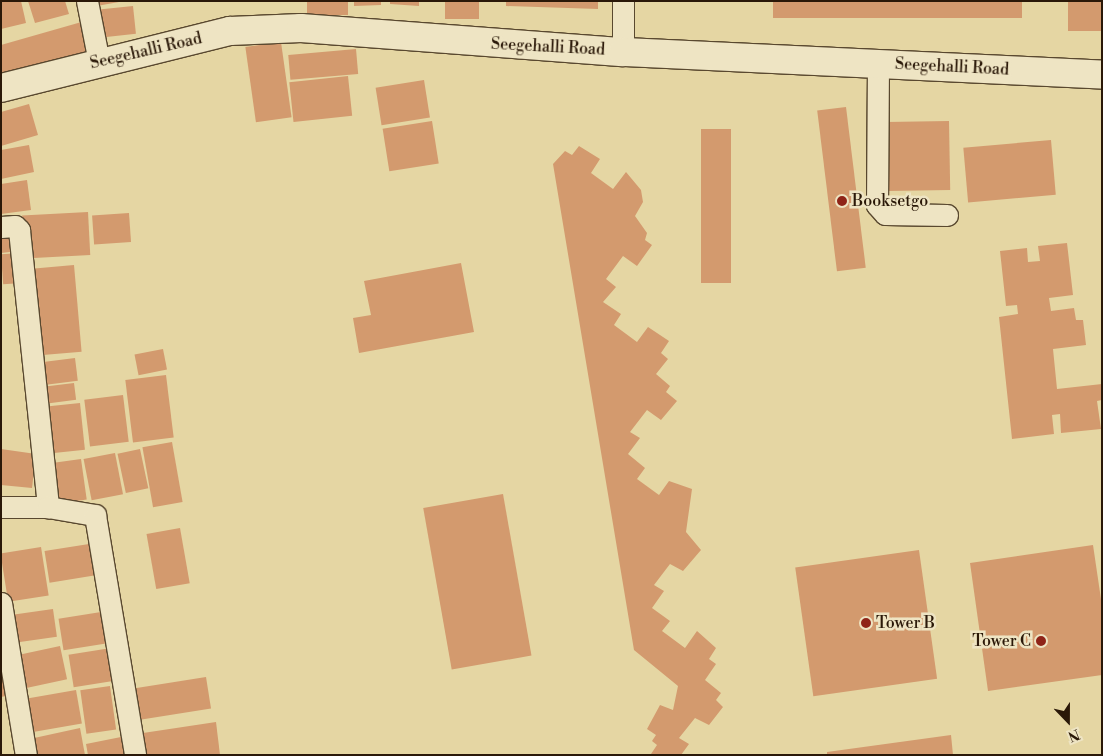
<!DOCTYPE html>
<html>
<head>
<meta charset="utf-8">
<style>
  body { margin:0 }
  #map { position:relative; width:1103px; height:756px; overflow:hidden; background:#e5d6a3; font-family:"Libre Bodoni",serif }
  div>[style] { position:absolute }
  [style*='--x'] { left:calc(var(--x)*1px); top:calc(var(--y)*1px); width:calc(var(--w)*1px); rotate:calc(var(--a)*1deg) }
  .building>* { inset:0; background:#d39a6e; transform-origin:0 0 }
  .roads { filter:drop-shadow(1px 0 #59482f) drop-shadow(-1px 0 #59482f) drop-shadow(0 1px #59482f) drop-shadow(0 -1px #59482f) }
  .street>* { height:21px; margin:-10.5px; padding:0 10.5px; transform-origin:10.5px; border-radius:10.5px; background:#eee4c3 }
  .secondary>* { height:28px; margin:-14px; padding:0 14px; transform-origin:14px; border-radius:14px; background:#eee4c3 }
  .dots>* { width:14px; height:14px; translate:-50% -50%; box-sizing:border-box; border:2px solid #eee4c3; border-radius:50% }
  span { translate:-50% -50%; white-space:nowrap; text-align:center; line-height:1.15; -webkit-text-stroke:5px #eee4c3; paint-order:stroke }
  .street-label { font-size:16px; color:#2a1808 }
  .poi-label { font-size:16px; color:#2a1808 }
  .left { translate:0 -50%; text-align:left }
  .right { translate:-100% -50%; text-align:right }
  .frame { position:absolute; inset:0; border:2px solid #2a1808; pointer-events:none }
  .north { position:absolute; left:1043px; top:696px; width:50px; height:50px; -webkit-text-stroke:4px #eee4c3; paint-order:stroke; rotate:158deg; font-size:14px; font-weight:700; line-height:20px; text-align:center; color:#2a1808 }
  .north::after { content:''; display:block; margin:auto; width:18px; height:22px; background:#2a1808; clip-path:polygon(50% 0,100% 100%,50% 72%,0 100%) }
</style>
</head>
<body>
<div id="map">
  <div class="building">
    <i style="clip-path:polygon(1px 1px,21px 1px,26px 23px,1px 29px)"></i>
    <i style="clip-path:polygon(28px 1px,65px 1px,69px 14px,35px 23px)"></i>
    <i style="clip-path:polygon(90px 1px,119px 1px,119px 2px,91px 7px)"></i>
    <i style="left:307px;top:1px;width:41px;height:14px"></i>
    <i style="clip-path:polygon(354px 1px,381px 1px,381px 5px,354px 6px)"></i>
    <i style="clip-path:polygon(390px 1px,419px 1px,419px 6px,390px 4px)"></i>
    <i style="left:445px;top:1px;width:34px;height:18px"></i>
    <i style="clip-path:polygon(506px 1px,598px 1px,598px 9px,506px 6px)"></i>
    <i style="left:773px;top:1px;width:249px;height:17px"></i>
    <i style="left:1068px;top:1px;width:34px;height:30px"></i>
    <i style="left:133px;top:6px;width:28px;height:39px;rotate:84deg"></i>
    <i style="clip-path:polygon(85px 21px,95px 55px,1px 77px,1px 45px)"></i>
    <i style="left:281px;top:42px;width:76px;height:36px;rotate:82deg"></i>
    <i style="left:356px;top:49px;width:25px;height:68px;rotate:85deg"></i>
    <i style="left:348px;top:76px;width:40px;height:59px;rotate:84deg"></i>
    <i style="left:424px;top:80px;width:38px;height:49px;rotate:81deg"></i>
    <i style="clip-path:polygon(29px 104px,38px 135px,1px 146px,1px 112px)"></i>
    <i style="left:846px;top:107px;width:162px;height:29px;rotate:83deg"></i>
    <i style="left:432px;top:121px;width:43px;height:50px;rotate:81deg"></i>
    <i style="left:949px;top:121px;width:69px;height:63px;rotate:89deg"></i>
    <i style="left:701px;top:129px;width:30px;height:154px"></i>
    <i style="left:1051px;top:140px;width:55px;height:88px;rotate:85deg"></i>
    <i style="clip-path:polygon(29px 145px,34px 172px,1px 179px,1px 150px)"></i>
    <i style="clip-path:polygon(579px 146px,600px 159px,591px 173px,613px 189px,626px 172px,641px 190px,643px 202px,635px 216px,647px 233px,645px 240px,652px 245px,637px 266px,623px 256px,606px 279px,616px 287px,603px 302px,621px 314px,614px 325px,637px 342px,648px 327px,669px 341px,661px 353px,668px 359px,656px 374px,670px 386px,666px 392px,677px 401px,661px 420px,647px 410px,630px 432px,640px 438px,628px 454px,645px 468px,637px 479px,659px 495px,669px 481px,692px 489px,686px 532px,701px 550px,683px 571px,670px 564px,654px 585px,664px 591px,652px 608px,670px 621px,662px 631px,685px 648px,697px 631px,716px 648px,709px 659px,716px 664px,705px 680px,721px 693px,716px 700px,723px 707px,709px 725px,695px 718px,679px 738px,689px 744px,681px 755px,651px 754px,657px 745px,652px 741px,656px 735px,647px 729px,660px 705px,673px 710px,678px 686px,634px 650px,553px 164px,565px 151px,572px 155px)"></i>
    <i style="clip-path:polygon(27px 180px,31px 210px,1px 214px,1px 184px)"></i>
    <i style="left:88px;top:212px;width:43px;height:66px;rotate:87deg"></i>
    <i style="left:129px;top:213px;width:29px;height:37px;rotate:86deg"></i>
    <i style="clip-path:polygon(16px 227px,18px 251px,1px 253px,1px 228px)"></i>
    <i style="clip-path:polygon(1067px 243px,1073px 295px,1049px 298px,1051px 311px,1074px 308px,1076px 320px,1083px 320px,1086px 345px,1053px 349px,1057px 389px,1102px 384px,1102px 400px,1097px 401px,1101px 429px,1061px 433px,1060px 414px,1052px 415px,1054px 434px,1012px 439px,999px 317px,1018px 314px,1017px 305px,1006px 306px,1000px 251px,1027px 248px,1028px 262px,1040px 261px,1038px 246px)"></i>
    <i style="left:20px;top:253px;width:30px;height:19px;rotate:86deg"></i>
    <i style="clip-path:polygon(461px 263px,474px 332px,359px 353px,353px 318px,371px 315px,364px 281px)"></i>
    <i style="left:74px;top:265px;width:87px;height:48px;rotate:85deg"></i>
    <i style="left:163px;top:349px;width:21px;height:29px;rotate:79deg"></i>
    <i style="left:75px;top:358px;width:23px;height:36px;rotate:83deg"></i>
    <i style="left:166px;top:375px;width:63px;height:41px;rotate:83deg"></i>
    <i style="left:74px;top:383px;width:17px;height:29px;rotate:83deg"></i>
    <i style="left:123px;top:395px;width:47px;height:39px;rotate:83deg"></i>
    <i style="left:80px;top:403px;width:47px;height:36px;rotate:84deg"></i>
    <i style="left:172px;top:442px;width:61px;height:30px;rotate:80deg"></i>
    <i style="clip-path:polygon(1px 449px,36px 454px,32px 488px,1px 485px)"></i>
    <i style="left:140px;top:449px;width:40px;height:23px;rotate:78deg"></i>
    <i style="left:115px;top:453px;width:42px;height:32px;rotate:79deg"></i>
    <i style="left:81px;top:459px;width:41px;height:31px;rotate:82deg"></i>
    <i style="left:503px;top:494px;width:164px;height:81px;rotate:80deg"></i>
    <i style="left:180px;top:528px;width:56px;height:34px;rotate:80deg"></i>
    <i style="left:89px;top:544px;width:32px;height:45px;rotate:81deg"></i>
    <i style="clip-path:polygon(1093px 545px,1102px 606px,1102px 675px,988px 691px,970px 563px)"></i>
    <i style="left:41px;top:547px;width:49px;height:41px;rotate:81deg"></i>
    <i style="left:919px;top:550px;width:130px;height:125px;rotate:82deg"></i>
    <i style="left:53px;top:609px;width:28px;height:48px;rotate:82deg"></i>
    <i style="left:101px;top:612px;width:32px;height:43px;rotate:81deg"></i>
    <i style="left:60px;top:646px;width:34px;height:44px;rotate:78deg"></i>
    <i style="left:111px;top:648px;width:33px;height:43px;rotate:81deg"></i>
    <i style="left:206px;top:677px;width:32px;height:75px;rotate:81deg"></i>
    <i style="clip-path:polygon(8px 678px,11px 695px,1px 697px,1px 680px)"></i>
    <i style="left:110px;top:686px;width:44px;height:30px;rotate:82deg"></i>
    <i style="left:76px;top:690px;width:34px;height:51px;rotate:80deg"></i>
    <i style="clip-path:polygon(216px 722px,220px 755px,146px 755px,143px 733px)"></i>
    <i style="clip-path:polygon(80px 728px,85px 755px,28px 755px,25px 740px)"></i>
    <i style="clip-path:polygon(951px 735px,953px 755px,827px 755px,827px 752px)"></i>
    <i style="clip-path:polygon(121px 737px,125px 755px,88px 755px,86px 744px)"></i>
  </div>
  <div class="roads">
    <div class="street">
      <i style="--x:87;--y:1;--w:62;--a:78.9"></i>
      <i style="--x:623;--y:1;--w:51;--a:90"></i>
      <i style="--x:878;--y:63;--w:142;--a:90.4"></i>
      <i style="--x:877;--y:205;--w:12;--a:48"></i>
      <i style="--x:885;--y:214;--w:62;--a:0.9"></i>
      <i style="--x:1;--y:227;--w:14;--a:-4"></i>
      <i style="--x:15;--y:226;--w:6;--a:45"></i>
      <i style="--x:19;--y:230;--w:279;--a:84"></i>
      <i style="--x:1;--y:507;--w:47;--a:0"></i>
      <i style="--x:48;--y:507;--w:48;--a:9.7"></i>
      <i style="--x:95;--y:515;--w:243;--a:80.5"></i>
      <i style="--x:1;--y:603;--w:154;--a:80.7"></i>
    </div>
    <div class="secondary">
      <i style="--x:1;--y:88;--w:236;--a:-14"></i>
      <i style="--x:230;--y:31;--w:71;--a:-2.4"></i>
      <i style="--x:301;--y:28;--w:323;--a:4.3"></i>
      <i style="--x:623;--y:52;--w:480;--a:2.7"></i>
    </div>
  </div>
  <div class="dots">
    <i style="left:842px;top:201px;background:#8f2418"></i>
    <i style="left:866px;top:623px;background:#8f2418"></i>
    <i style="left:1041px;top:641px;background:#8f2418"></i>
  </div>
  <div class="street-label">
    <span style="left:548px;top:47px;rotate:3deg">Seegehalli Road</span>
    <span style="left:146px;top:51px;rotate:-13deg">Seegehalli Road</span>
    <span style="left:952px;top:67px;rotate:3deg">Seegehalli Road</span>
  </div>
  <div class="poi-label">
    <span class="left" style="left:852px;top:201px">Booksetgo</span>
    <span class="left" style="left:876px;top:623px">Tower B</span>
    <span class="right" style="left:1031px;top:641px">Tower C</span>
  </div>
  <div class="frame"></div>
  <div class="north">N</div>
</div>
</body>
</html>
